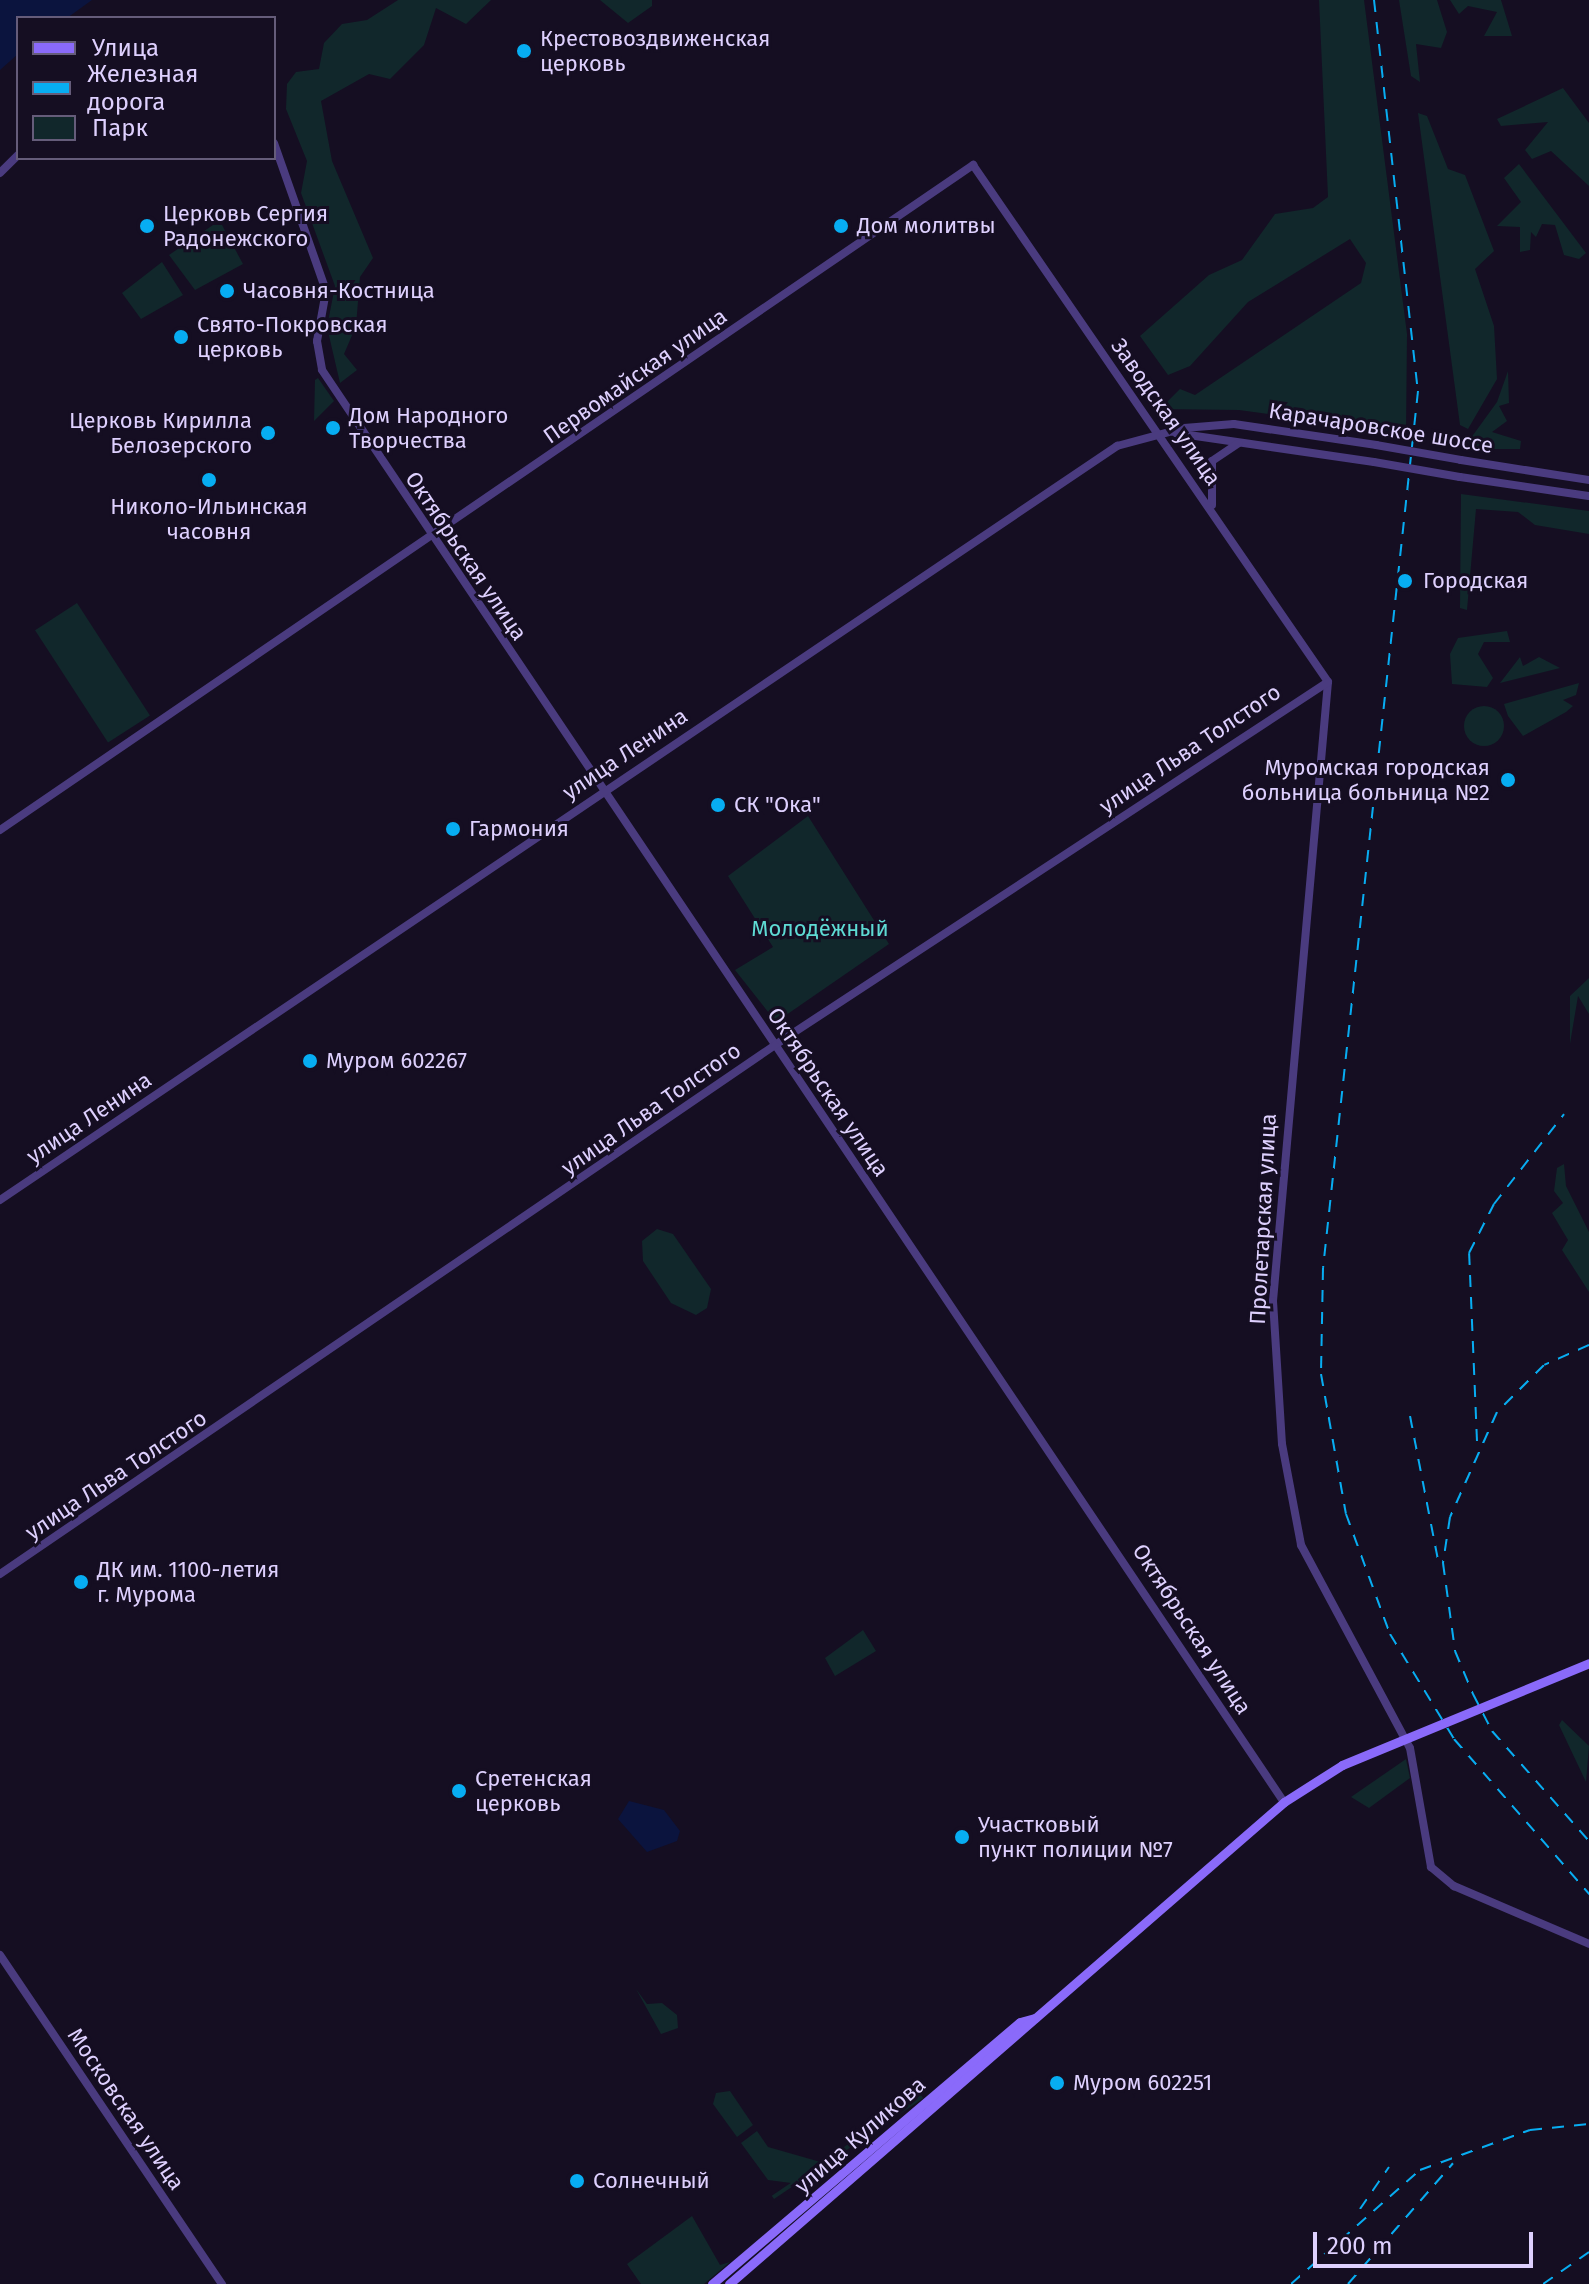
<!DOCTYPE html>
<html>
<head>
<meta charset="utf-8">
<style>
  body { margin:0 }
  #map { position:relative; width:1589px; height:2284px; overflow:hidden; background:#150e22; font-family:"Fira Sans",sans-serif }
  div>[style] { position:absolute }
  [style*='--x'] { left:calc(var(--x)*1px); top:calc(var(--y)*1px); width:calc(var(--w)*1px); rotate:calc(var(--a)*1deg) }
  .green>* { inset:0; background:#11272b; transform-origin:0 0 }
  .round { border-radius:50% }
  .water>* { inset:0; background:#0b143e }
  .tertiary>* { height:8px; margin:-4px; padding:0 4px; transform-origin:4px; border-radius:4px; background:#4a3b7f }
  .secondary>* { height:9px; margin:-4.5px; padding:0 4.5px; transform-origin:4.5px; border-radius:4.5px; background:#8a6afa }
  .rail>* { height:2px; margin-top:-1px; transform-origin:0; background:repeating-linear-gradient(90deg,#07adf2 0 12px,transparent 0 22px) }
  .tertiary-bridge>* { height:8px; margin:-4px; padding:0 4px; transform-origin:4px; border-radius:4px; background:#4a3b7f }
  .secondary-bridge>* { height:9px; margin:-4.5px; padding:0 4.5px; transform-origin:4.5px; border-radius:4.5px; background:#8a6afa }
  .dots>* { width:22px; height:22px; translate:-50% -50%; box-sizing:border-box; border:4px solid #150e22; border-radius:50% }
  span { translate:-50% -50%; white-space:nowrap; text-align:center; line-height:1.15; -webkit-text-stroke:6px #150e22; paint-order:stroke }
  .poi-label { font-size:22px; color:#ded0fe }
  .left { translate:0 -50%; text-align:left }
  .right { translate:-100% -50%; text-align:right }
  .street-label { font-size:22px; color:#ded0fe }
  .park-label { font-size:22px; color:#5edbd4 }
  .legend { position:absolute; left:16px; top:16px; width:260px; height:144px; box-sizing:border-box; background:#150e22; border:2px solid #655c7a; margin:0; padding:10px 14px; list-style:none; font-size:24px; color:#ded0fe }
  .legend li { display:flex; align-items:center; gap:16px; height:40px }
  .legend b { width:40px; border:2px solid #655c7a }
  .scale { position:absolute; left:1313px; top:2232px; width:220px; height:36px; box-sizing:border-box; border:4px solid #ded0fe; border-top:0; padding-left:10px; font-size:24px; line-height:28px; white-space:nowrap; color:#ded0fe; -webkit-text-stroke:6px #150e22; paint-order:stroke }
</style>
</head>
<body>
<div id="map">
  <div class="green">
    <i style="clip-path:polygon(398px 0,491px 0,466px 24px,436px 8px,424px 45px,390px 79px,369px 74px,321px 101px,332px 161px,373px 258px,360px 277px,356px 326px,344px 354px,357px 370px,340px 383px,327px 327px,335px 286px,301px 193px,307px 161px,286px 109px,287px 84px,296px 72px,319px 69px,324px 43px,342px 24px,367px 20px)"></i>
    <i style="clip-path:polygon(600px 0,652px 0,652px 6px,628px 23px)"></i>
    <i style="clip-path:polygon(1319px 0,1364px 0,1407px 334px,1406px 433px,1239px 410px,1160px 409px,1180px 389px,1195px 395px,1361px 283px,1366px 263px,1350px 239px,1248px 302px,1190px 366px,1168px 375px,1140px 336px,1209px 275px,1242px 260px,1275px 214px,1313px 208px,1328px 197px)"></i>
    <i style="clip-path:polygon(1399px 0,1437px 0,1447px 32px,1441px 48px,1416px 44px,1420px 82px,1411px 76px)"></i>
    <i style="clip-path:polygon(1450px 0,1501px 0,1512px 36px,1484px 36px,1497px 12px,1468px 6px,1459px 14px)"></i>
    <i style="clip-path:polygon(1563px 88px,1589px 123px,1589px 186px,1551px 151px,1532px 159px,1525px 150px,1548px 122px,1501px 126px,1497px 119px)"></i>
    <i style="clip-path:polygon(1418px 113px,1427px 116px,1448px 169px,1465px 175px,1494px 251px,1475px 269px,1494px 326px,1497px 379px,1468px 429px,1460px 425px)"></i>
    <i style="clip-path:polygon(1519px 164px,1586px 253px,1579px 259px,1564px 255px,1555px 225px,1542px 224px,1536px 237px,1531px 232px,1530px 250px,1520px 252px,1520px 227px,1497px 226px,1521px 202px,1504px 178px)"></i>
    <i style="clip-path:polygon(213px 225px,222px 225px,243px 264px,195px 290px,169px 255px)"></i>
    <i style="clip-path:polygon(162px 262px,183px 295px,141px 319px,122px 293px)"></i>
    <i style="clip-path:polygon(1508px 371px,1509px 403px,1499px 406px,1507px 421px,1492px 432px,1521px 441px,1520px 449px,1473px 449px,1468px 442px,1497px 402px)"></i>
    <i style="clip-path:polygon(318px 378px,334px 401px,314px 421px,315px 380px)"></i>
    <i style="clip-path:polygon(1461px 494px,1589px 511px,1589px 534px,1535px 525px,1518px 512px,1476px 509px,1467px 610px,1460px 608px)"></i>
    <i style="left:77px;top:603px;width:134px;height:50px;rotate:57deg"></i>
    <i style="clip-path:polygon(1507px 631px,1510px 642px,1484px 642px,1478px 654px,1493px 678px,1487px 687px,1452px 684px,1450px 654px,1458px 638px)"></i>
    <i style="clip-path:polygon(1520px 657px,1523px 666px,1539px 657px,1560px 668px,1500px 683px)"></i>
    <i style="clip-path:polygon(1579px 683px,1576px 695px,1563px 700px,1573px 706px,1566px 712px,1523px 736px,1508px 716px,1504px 704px)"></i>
    <i class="round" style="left:1464px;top:706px;width:40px;height:40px"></i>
    <i style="clip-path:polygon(808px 816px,889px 944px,776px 1022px,735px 970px,773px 947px,728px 876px)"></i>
    <i style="clip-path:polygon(1589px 978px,1589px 1014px,1578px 996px,1570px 1044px,1570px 996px)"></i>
    <i style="clip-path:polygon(1564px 1164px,1566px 1186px,1589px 1232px,1589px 1292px,1562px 1250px,1568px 1240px,1552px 1213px,1563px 1203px,1554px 1191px,1557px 1168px)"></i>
    <i style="clip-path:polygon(657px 1229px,673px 1234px,711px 1289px,707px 1308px,696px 1315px,671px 1303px,643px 1261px,642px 1241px)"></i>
    <i style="clip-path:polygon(863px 1630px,876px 1651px,835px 1676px,825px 1658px)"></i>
    <i style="clip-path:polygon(1562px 1720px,1589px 1746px,1586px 1782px,1559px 1725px)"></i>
    <i style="clip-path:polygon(1406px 1759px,1410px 1778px,1369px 1808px,1351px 1797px)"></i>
    <i style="clip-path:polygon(636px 1989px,647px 2004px,662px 2003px,677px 2015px,678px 2028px,661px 2034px)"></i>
    <i style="clip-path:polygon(730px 2091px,753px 2125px,737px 2137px,713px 2104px,716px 2093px)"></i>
    <i style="left:921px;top:2095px;width:4px;height:180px;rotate:56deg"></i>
    <i style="clip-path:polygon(757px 2131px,768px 2147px,831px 2165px,807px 2185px,768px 2180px,741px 2143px)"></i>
    <i style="clip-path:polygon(692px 2216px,720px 2265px,730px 2262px,704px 2284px,641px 2284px,627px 2264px)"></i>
  </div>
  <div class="water">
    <i style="clip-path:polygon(0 0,92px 0,67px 18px,18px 18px,18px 54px,0 70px)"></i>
    <i style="clip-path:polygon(629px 1801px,664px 1810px,680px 1831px,677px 1841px,647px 1852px,618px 1819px)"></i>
  </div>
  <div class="tertiary">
    <i style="--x:274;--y:143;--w:157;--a:70.6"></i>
    <i style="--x:326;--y:291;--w:51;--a:100.2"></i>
    <i style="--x:317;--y:341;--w:29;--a:80"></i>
    <i style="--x:322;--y:370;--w:1725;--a:56.11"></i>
    <i style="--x:0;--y:173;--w:25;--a:-45"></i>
    <i style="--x:1175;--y:433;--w:201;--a:8.3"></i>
    <i style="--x:1461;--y:460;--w:130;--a:8.9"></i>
    <i style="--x:1460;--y:477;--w:130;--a:8.4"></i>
    <i style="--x:1212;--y:505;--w:44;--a:-90"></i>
    <i style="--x:1212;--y:461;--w:32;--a:-34"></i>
    <i style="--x:0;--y:830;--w:1179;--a:-34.35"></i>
    <i style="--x:973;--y:165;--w:627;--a:55.52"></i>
    <i style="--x:1328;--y:682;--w:621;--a:95.08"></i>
    <i style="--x:1273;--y:1301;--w:143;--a:86.4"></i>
    <i style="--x:1282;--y:1444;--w:103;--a:79.3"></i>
    <i style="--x:1301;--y:1545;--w:230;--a:61.8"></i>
    <i style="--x:1410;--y:1748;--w:121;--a:80"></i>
    <i style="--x:1431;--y:1867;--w:30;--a:40"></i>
    <i style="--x:1454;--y:1886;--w:147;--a:23.2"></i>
    <i style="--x:0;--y:1200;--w:1348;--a:-34.02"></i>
    <i style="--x:1117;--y:446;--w:69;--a:-15"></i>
    <i style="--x:1184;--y:428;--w:50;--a:-4.6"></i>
    <i style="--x:1234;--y:424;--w:144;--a:8.4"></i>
    <i style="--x:0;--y:1574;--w:946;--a:-34.31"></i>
    <i style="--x:781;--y:1041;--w:654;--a:-33.28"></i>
    <i style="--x:0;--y:1955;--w:397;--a:56"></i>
  </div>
  <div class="secondary">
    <i style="--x:712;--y:2284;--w:404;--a:-40.4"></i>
    <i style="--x:1020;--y:2022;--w:16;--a:-15"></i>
    <i style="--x:729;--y:2284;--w:735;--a:-40.97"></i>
    <i style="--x:1284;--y:1802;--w:69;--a:-32.5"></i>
  </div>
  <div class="rail">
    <i style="--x:1374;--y:0;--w:393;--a:83.6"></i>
    <i style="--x:1418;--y:391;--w:882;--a:96.18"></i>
    <i style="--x:1323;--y:1268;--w:106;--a:91.1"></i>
    <i style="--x:1321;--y:1374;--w:142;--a:79.9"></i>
    <i style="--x:1346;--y:1514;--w:128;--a:69.9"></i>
    <i style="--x:1390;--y:1634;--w:123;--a:58.6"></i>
    <i style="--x:1454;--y:1739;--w:206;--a:48.9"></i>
    <i style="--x:1589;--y:1345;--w:49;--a:156"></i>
    <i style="--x:1544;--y:1365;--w:66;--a:135"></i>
    <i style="--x:1497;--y:1412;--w:115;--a:114.1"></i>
    <i style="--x:1450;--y:1517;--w:47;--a:98.7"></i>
    <i style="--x:1443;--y:1563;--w:89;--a:82.2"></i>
    <i style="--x:1455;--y:1651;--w:47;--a:67.3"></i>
    <i style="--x:1473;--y:1694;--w:42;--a:62.8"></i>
    <i style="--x:1492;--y:1731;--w:147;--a:48.6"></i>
    <i style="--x:1410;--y:1416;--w:147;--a:79"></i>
    <i style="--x:1477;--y:1441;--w:188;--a:-92.4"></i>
    <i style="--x:1469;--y:1253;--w:55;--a:-63"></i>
    <i style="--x:1494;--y:1204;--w:114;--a:-52.1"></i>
    <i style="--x:1360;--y:2209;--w:51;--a:-55.4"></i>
    <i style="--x:1291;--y:2284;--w:172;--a:-41.5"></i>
    <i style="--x:1420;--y:2170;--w:117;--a:-20"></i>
    <i style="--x:1530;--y:2130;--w:59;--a:-5.8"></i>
    <i style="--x:1348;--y:2284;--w:160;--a:-49"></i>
    <i style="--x:1543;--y:2284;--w:56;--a:-34.8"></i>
  </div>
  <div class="tertiary-bridge">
    <i style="--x:1376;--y:445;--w:86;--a:10"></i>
    <i style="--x:1374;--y:462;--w:87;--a:9.9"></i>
  </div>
  <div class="secondary-bridge">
    <i style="--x:1342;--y:1765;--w:267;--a:-22.4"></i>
  </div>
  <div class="dots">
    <i style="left:524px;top:51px;background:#07adf2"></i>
    <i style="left:147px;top:226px;background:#07adf2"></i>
    <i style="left:841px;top:226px;background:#07adf2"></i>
    <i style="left:227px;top:291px;background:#07adf2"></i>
    <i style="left:181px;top:337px;background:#07adf2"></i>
    <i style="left:333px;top:428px;background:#07adf2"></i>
    <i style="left:268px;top:433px;background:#07adf2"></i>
    <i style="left:209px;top:480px;background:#07adf2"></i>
    <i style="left:1405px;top:581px;background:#07adf2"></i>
    <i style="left:1508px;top:780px;background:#07adf2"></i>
    <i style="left:718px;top:805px;background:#07adf2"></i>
    <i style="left:453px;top:829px;background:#07adf2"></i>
    <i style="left:310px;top:1061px;background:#07adf2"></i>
    <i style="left:81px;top:1582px;background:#07adf2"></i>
    <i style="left:459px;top:1791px;background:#07adf2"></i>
    <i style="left:962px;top:1837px;background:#07adf2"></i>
    <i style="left:1057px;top:2083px;background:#07adf2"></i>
    <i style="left:577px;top:2181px;background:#07adf2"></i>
  </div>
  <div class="poi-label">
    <span class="left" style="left:540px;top:51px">Крестовоздвиженская<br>церковь</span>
    <span class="left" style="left:163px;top:226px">Церковь Сергия<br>Радонежского</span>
    <span class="left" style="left:857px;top:226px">Дом молитвы</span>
    <span class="left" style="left:243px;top:291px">Часовня-Костница</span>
    <span class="left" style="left:197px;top:337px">Свято-Покровская<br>церковь</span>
    <span class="left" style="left:349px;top:428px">Дом Народного<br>Творчества</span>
    <span class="right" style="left:252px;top:433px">Церковь Кирилла<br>Белозерского</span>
    <span style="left:209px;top:519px">Николо-Ильинская<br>часовня</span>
    <span class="left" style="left:1423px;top:581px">Городская</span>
    <span class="right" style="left:1490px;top:780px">Муромская городская<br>больница больница №2</span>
    <span class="left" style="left:734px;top:805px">СК "Ока"</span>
    <span class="left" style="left:469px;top:829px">Гармония</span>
    <span class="left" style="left:326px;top:1061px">Муром 602267</span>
    <span class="left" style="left:97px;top:1582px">ДК им. 1100-летия<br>г. Мурома</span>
    <span class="left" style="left:475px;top:1791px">Сретенская<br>церковь</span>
    <span class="left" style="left:978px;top:1837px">Участковый<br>пункт полиции №7</span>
    <span class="left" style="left:1073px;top:2083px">Муром 602251</span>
    <span class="left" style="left:593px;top:2181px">Солнечный</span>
  </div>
  <div class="street-label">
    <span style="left:635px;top:376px;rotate:-35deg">Первомайская улица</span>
    <span style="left:1166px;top:412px;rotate:55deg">Заводская улица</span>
    <span style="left:1381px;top:428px;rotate:9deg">Карачаровское шоссе</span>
    <span style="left:466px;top:556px;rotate:56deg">Октябрьская улица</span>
    <span style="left:1190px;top:749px;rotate:-34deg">улица Льва Толстого</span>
    <span style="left:625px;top:754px;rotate:-34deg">улица Ленина</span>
    <span style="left:828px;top:1092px;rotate:56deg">Октябрьская улица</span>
    <span style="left:651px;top:1109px;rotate:-35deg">улица Льва Толстого</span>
    <span style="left:89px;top:1118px;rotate:-34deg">улица Ленина</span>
    <span style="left:1263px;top:1219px;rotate:-87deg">Пролетарская улица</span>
    <span style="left:116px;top:1475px;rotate:-34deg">улица Льва Толстого</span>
    <span style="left:1192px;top:1629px;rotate:57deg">Октябрьская улица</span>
    <span style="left:126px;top:2109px;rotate:56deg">Московская улица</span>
    <span style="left:860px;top:2135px;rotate:-41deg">улица Куликова</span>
  </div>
  <div class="park-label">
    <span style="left:820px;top:929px">Молодёжный</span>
  </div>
  <ul class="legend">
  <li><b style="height:10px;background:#8a6afa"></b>Улица</li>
  <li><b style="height:10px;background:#07adf2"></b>Железная дорога</li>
  <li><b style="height:22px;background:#11272b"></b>Парк</li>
  </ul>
  <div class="scale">200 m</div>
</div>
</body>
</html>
